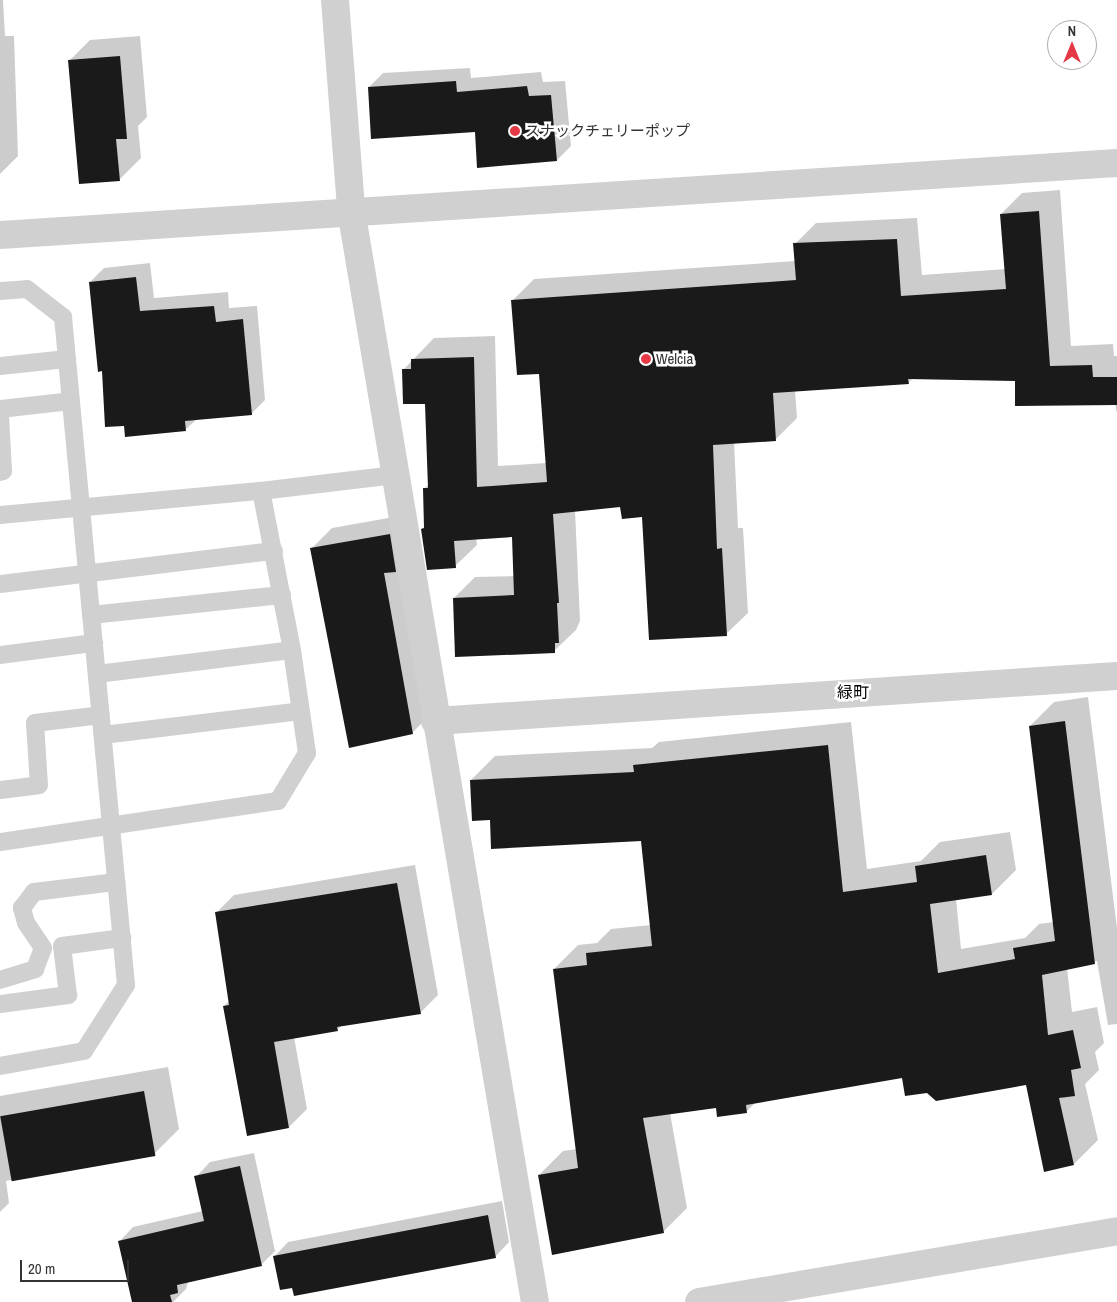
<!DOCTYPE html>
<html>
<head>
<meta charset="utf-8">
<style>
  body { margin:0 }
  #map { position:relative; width:1117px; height:1302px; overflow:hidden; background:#fff; font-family:"Archivo Narrow","Noto Sans JP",sans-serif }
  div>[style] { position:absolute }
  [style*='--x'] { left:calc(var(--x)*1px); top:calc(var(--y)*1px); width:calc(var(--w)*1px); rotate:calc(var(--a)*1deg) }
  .shadow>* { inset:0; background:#0003 }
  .building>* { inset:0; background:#1a1a1a; transform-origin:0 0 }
  .service>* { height:18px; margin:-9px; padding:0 9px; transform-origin:9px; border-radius:9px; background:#d0d0d0 }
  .minor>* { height:28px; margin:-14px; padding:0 14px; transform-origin:14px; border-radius:14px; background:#d0d0d0 }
  .tertiary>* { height:28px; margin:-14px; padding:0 14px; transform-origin:14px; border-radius:14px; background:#d0d0d0 }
  .dots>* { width:14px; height:14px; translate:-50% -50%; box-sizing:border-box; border:2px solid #fff; border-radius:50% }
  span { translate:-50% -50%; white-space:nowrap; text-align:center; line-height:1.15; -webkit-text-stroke:5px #fff; paint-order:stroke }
  .poi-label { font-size:15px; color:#333 }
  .left { translate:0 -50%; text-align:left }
  .neighbourhood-label { font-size:16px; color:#000 }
  .north { position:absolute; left:1047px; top:20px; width:50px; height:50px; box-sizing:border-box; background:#fff; border:1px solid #adadad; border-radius:50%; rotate:0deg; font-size:14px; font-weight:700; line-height:20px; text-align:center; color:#333 }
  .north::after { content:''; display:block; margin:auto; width:18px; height:22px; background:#e63946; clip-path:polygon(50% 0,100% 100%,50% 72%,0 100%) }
  .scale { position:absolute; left:20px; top:1260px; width:109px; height:22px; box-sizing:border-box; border:2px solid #333; border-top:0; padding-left:6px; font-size:15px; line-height:18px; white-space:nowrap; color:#333; -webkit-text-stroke:4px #fff; paint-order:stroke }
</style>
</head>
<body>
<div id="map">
  <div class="shadow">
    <i style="clip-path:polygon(0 0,3px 0,5px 36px,14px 36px,18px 156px,0 174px)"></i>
    <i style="clip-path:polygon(140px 36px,147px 117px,138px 126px,141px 158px,120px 179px,69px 61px,90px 40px)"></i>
    <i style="clip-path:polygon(470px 68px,471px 78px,541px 72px,543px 82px,565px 81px,571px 146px,557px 160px,369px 87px,383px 73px)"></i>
    <i style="clip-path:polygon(1060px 190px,1071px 346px,1113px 344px,1114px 356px,1117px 356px,1117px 413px,1115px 404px,1016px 380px,913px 378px,908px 383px,795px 390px,797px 418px,776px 439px,734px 442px,738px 528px,743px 528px,748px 613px,726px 634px,643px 515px,622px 505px,575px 510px,580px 621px,576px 630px,554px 651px,454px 598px,475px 577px,515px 576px,513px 536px,476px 538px,477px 545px,455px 566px,422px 529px,425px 526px,424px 489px,429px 484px,426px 402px,403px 370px,434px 338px,495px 336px,498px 466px,547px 463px,540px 372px,513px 300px,534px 279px,796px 261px,795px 244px,816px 223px,917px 218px,922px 275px,1006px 269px,1001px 214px,1022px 193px)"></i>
    <i style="clip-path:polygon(150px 263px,154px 298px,228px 292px,229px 308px,257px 306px,265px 400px,251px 414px,197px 419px,185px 430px,126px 424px,103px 370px,90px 282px,104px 268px)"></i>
    <i style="clip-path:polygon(411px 514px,433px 712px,412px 733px,311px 549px,332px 528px)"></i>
    <i style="clip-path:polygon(1088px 697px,1117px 928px,1117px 1024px,1108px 1025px,1097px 961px,1067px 968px,1072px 1012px,1097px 1007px,1104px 1043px,1095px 1052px,1099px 1070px,1085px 1084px,1098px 1140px,1074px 1164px,1027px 1083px,903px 1076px,756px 1102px,746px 1112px,717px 1107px,670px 1113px,687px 1208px,663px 1232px,539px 1175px,563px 1151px,577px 1149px,554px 969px,578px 945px,597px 943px,611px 929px,651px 925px,642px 839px,491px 819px,471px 780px,495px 756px,652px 748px,659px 742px,851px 722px,867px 869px,921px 861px,940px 842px,1010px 832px,1016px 870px,992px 894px,956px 899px,961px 949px,1025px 938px,1039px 924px,1054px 922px,1030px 726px,1054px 702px)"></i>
    <i style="clip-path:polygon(415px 865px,438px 995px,420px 1013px,342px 1025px,337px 1030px,294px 1037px,307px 1109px,289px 1127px,224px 1006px,230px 1000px,216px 913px,234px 895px)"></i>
    <i style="clip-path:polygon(168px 1067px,179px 1129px,154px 1154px,6px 1181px,9px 1203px,0 1212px,0 1096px)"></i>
    <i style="clip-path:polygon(254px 1153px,275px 1251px,261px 1265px,188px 1282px,186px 1289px,173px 1302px,133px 1302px,119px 1242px,133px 1227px,203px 1211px,196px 1177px,210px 1162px)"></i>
    <i style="clip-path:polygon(502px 1201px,509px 1242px,495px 1257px,293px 1287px,274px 1257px,288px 1242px)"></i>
  </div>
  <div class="building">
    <i style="clip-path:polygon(120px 56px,127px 139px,116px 139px,120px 181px,79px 184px,68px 60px)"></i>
    <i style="clip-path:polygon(456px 81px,457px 92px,527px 86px,529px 96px,551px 95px,557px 161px,477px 168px,475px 132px,371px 139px,368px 87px)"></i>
    <i style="clip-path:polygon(1039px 211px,1050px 366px,1092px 365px,1093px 377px,1117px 377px,1117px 405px,1015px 406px,1015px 381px,908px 379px,909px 384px,773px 393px,776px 441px,713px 445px,717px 549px,722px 548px,727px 636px,649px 640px,642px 517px,622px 519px,620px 507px,553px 514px,559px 603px,557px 603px,559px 643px,555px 643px,555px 653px,455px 657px,453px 598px,514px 595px,512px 537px,454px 541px,456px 568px,427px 570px,421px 529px,424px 528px,423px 488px,428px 488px,425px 404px,403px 404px,402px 369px,411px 369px,411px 359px,474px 357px,477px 487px,547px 482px,539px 374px,517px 375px,511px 300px,796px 280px,793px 243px,897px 239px,901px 296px,1006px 289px,1000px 214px)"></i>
    <i style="clip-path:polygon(136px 277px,140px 311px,214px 306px,216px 322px,243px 319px,252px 415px,185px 421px,186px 431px,125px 437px,124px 426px,105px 427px,102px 371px,98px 372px,89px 282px)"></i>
    <i style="clip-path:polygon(390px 534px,396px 572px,384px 573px,413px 734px,349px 748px,310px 548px)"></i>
    <i style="clip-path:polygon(1065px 721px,1095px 964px,1042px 975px,1048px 1035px,1073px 1030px,1081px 1068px,1071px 1070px,1075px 1096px,1059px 1098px,1074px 1165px,1044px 1172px,1026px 1085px,936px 1101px,927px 1093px,905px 1096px,902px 1078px,746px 1105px,747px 1113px,717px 1117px,716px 1108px,643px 1118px,664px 1233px,552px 1255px,538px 1175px,578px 1168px,553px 969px,587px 965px,586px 953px,652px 946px,641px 841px,491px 849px,490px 820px,472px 821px,470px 780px,634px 772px,633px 765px,828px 745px,843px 892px,917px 882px,915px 866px,986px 855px,992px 895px,930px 904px,938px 973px,1015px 959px,1013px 948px,1055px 941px,1029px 726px)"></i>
    <i style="clip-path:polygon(397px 883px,421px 1014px,337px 1027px,338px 1031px,274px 1042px,289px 1128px,247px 1136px,223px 1006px,229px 1005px,215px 912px)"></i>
    <i style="left:144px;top:1091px;width:66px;height:146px;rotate:80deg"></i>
    <i style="clip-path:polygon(240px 1166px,262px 1266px,177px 1285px,178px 1293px,170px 1295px,172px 1302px,132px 1302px,118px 1241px,204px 1221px,194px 1176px)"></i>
    <i style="clip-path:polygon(488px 1215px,496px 1258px,294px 1296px,292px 1288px,280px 1290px,273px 1256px)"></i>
  </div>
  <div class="service">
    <i style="--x:0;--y:291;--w:27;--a:-4"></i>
    <i style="--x:27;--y:289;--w:46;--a:37.9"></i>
    <i style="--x:63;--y:317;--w:671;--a:84.61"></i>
    <i style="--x:126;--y:985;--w:78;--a:122.5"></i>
    <i style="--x:84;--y:1051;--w:85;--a:169.9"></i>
    <i style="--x:0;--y:366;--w:67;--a:-6"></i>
    <i style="--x:0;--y:409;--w:71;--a:-6.4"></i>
    <i style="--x:0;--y:415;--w:56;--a:86.9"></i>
    <i style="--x:3;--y:471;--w:3;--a:162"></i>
    <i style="--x:0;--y:515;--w:262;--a:-5.3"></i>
    <i style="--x:261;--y:491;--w:135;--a:-6.8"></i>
    <i style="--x:0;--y:584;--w:276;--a:-6.9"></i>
    <i style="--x:91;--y:615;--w:192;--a:-6"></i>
    <i style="--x:0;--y:655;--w:95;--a:-7.3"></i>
    <i style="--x:97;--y:674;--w:196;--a:-7"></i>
    <i style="--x:103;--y:735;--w:199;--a:-6.9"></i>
    <i style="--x:0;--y:790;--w:39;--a:-7"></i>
    <i style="--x:39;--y:785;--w:62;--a:-93.7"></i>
    <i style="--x:35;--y:723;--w:66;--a:-6.9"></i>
    <i style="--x:0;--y:842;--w:281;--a:-8.4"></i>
    <i style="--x:278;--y:801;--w:56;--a:-58.9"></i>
    <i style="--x:307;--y:753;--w:104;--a:-98.3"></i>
    <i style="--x:292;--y:650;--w:162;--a:-101"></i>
    <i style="--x:0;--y:980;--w:37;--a:-17"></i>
    <i style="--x:35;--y:969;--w:22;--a:-69"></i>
    <i style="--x:43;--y:948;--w:30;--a:-124"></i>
    <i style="--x:26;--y:923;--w:16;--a:-105"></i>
    <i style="--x:22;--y:908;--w:20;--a:-53"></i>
    <i style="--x:34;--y:892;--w:83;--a:-7"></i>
    <i style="--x:0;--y:1004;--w:69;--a:-7.5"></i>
    <i style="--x:68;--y:995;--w:49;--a:-97"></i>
    <i style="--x:62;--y:946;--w:61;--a:-7.6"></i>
  </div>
  <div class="minor">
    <i style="--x:335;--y:0;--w:211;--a:85.6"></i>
    <i style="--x:351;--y:210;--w:1107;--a:80.44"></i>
    <i style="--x:0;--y:235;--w:1119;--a:-3.69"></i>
    <i style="--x:435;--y:721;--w:683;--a:-3.78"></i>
  </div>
  <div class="tertiary">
    <i style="--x:699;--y:1302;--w:424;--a:-9.6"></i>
  </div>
  <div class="dots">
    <i style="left:515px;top:131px;background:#e63946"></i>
    <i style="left:646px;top:359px;background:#e63946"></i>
  </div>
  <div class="poi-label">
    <span class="left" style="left:525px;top:131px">スナックチェリーポップ</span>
    <span class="left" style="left:656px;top:359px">Welcia</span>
  </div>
  <div class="neighbourhood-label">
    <span style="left:853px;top:692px">緑町</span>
  </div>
  <div class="north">N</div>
  <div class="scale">20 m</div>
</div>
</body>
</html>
